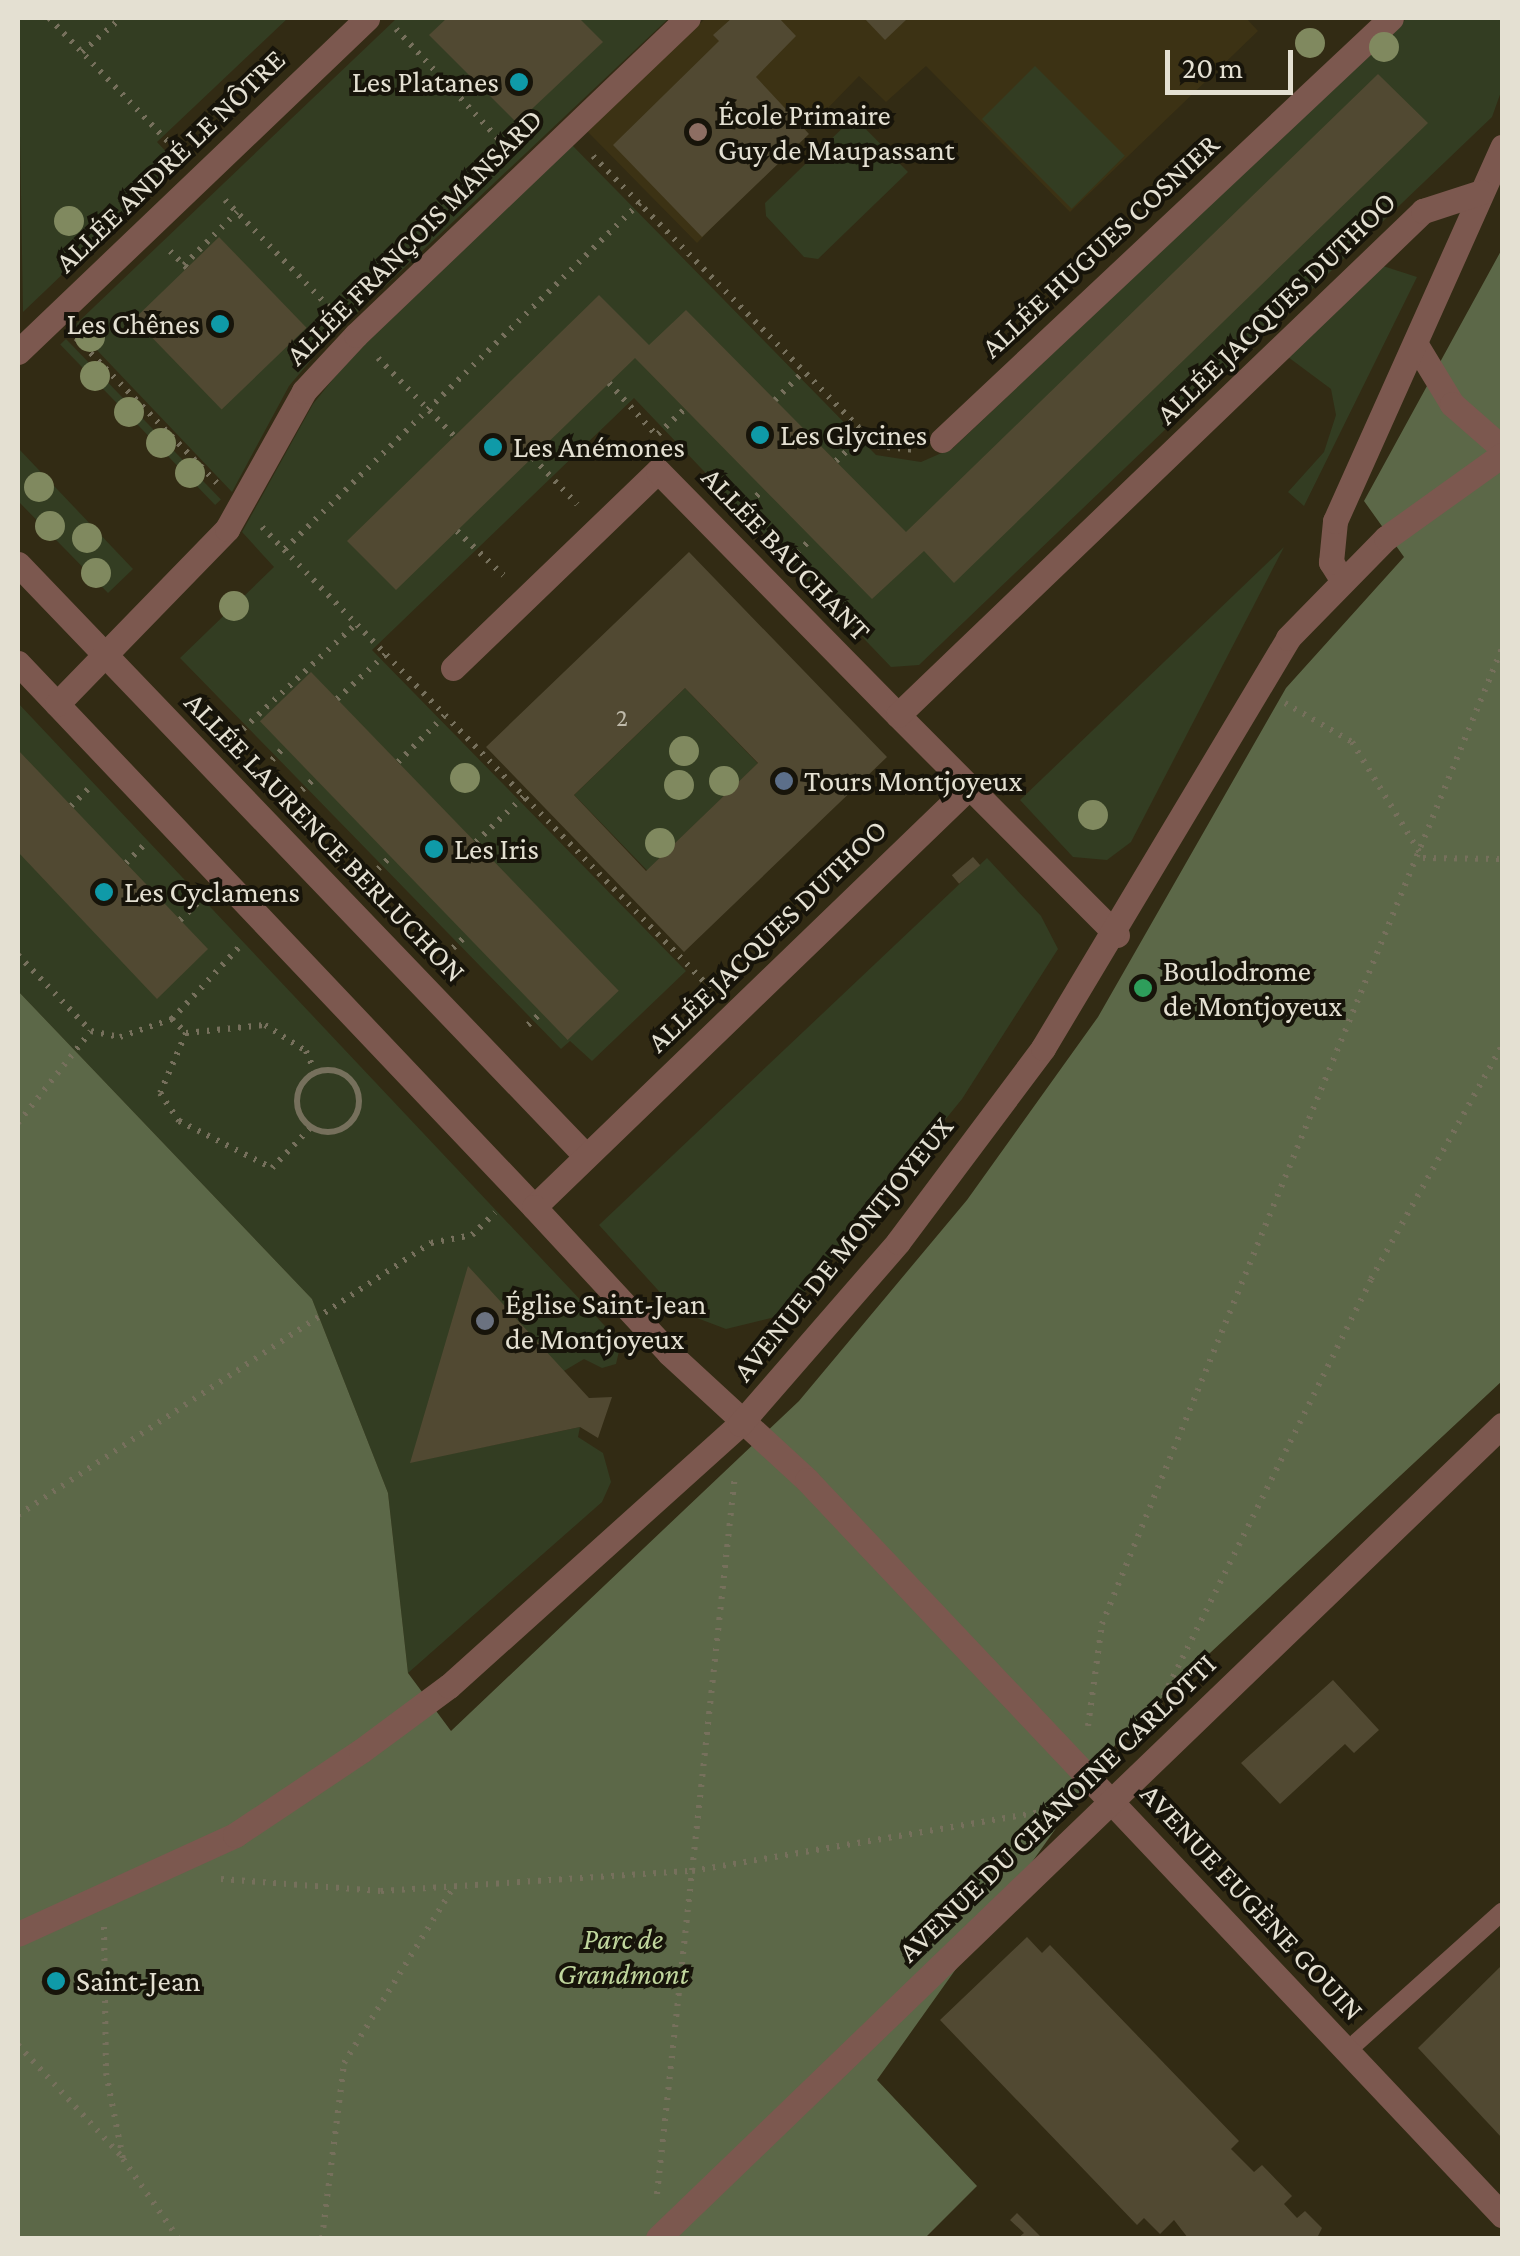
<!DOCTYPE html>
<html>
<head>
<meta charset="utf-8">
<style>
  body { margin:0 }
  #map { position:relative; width:1520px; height:2256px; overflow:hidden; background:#322b14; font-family:"Crimson Pro",serif }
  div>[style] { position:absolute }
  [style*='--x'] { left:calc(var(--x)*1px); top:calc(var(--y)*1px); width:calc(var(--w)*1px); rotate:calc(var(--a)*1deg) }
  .built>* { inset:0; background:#3c3214 }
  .green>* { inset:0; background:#333d22; transform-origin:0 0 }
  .forest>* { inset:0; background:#5c6848 }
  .building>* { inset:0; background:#514932; transform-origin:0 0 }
  .path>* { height:6px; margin-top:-3px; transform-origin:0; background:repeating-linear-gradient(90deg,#76705c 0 2.5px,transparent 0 10.5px) }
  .path>.ring { margin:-3px; padding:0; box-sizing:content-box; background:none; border:6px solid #76705c; border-radius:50% }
  .service>* { height:18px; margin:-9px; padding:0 9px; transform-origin:9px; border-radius:9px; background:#7c584f }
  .minor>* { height:25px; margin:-12.5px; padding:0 12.5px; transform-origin:12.5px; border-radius:12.5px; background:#7c584f }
  .tertiary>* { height:25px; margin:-12.5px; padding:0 12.5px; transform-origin:12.5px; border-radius:12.5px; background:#7c584f }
  .trees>* { width:30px; height:30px; margin:-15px; border-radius:50%; background:#80895f }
  .dots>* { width:28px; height:28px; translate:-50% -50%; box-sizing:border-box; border:5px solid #17140a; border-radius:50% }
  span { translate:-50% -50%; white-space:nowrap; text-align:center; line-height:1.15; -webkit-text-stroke:8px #17140a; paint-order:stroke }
  .number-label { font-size:25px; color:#bfbaaa }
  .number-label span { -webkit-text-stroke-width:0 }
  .poi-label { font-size:30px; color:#e4e0d2 }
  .right { translate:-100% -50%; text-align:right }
  .left { translate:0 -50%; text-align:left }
  .street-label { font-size:30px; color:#e4e0d2 }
  .park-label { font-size:30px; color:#c0d69d; font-style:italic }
  .frame { position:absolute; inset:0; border:20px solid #e4e0d2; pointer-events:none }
  .scale { position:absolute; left:1165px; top:50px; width:128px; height:45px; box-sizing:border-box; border:5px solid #e4e0d2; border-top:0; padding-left:12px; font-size:30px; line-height:35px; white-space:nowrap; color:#e4e0d2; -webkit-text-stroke:8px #17140a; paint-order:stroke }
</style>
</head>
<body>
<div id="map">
  <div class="built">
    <i style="clip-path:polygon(706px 18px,1246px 18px,1258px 31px,1070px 212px,926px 66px,886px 102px,859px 76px,697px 243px,585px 129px)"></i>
  </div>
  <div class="green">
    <i style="clip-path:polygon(18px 18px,288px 18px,157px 142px,178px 164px,23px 312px)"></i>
    <i style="clip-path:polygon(397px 18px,669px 18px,329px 339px,289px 386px,232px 492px,74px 326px)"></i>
    <i style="clip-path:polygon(1407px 18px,1502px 18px,1502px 89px,1492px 117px,919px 665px,891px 667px,634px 398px,372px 650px,686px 971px,592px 1061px,570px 1041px,561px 1049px,180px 658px,274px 567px,242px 532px,313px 404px,359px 347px,571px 144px,876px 455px,921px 462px,953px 448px)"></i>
    <i style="left:1035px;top:66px;width:127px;height:75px;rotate:45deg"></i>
    <i style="clip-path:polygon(854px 117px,908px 172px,818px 259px,804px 257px,766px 216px,765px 203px)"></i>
    <i style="clip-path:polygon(1383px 266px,1417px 277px,1304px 506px,1288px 492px,1324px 452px,1336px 415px,1331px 389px,1288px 357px)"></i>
    <i style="left:66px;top:339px;width:223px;height:8px;rotate:46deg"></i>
    <i style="clip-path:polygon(18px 448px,133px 569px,108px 593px,18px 501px)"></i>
    <i style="clip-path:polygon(1284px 547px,1131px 842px,1107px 860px,1073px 857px,1020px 800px)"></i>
    <i style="left:685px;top:688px;width:105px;height:154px;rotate:46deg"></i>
    <i style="clip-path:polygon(18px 703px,621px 1343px,616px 1364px,602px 1368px,584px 1359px,411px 1462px,580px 1427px,578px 1437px,603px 1453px,611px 1482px,602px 1502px,408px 1673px,388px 1493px,312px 1299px,18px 991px)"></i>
    <i style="clip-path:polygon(987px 858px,1041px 916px,1058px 949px,962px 1099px,787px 1314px,726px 1329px,676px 1310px,599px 1225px)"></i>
  </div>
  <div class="forest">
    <i style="clip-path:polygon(1502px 249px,1502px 1381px,1123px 1734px,877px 2080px,977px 2186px,925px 2238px,18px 2238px,18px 991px,312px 1299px,388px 1493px,408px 1673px,451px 1731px,799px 1401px,967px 1200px,1098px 1017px,1286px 688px,1404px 557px,1364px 501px)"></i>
  </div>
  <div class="building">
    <i style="clip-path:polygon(447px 18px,579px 18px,603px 42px,517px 123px,429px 35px)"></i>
    <i style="clip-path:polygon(732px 18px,779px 18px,796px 36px,756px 77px,809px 134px,702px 237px,613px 145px,719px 41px,713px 35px)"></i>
    <i style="clip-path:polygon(864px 18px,908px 18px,885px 40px)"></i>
    <i style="clip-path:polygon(1378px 74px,1428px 123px,954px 583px,924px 551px,872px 599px,635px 358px,396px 590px,347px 541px,599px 295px,649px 345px,686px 310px,906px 532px)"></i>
    <i style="left:219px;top:237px;width:126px;height:118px;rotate:46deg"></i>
    <i style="clip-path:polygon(evenodd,689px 552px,887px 757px,684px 952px,486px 747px,689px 552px,685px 688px,758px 763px,646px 871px,574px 795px,685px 688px)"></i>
    <i style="left:311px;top:672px;width:443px;height:71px;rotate:46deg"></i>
    <i style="clip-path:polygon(18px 750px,208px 949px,157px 999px,18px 852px)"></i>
    <i style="left:973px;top:857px;width:11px;height:28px;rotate:49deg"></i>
    <i style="clip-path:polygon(468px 1266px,589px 1398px,612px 1397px,598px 1438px,580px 1427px,410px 1463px)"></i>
    <i style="clip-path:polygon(1333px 1680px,1379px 1730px,1354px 1753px,1345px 1744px,1280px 1804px,1241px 1763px)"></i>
    <i style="clip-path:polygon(1027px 1937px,1042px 1953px,1050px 1945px,1239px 2141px,1231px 2149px,1254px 2172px,1262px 2165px,1292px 2196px,1284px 2204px,1297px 2218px,1305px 2211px,1322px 2228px,1317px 2238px,1188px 2238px,1174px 2220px,1160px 2234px,1144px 2218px,1137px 2225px,940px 2020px)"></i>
    <i style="clip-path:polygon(1502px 1965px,1502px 2138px,1418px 2048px)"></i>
    <i style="left:67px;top:1971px;width:11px;height:28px;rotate:68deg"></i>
    <i style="clip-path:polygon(1017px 2213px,1041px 2237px,1039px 2238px,1018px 2238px,1024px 2233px,1010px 2220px)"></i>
  </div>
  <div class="path">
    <i style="--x:49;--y:18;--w:186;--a:46.1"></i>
    <i style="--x:396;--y:29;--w:163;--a:47"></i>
    <i style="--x:82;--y:52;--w:52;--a:-41.1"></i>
    <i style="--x:593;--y:156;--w:406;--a:45.6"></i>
    <i style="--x:877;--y:446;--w:36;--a:6"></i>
    <i style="--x:225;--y:200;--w:158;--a:45.8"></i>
    <i style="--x:170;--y:251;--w:24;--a:45"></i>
    <i style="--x:184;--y:265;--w:75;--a:-45"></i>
    <i style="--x:76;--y:338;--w:202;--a:45.8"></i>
    <i style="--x:378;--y:358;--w:109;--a:45.7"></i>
    <i style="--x:609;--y:383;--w:73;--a:47.8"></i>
    <i style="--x:775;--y:400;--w:41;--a:-45"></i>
    <i style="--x:658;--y:434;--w:37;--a:-43"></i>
    <i style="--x:533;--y:458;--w:64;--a:46.3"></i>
    <i style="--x:836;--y:461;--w:40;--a:-43"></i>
    <i style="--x:741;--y:510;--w:31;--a:-42"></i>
    <i style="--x:262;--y:527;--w:647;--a:45.81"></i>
    <i style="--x:457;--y:531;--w:64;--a:43.7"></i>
    <i style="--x:285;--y:549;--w:496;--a:-44.3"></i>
    <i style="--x:790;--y:560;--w:31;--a:-45"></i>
    <i style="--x:337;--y:699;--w:67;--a:-42.6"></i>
    <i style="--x:1285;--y:703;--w:78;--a:30.2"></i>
    <i style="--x:1352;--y:742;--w:136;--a:58.5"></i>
    <i style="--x:1423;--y:858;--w:79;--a:0.7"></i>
    <i style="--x:243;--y:729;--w:156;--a:-42.9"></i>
    <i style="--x:272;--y:760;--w:18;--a:-47"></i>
    <i style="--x:398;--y:762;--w:66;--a:-45"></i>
    <i style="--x:302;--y:790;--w:16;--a:-43"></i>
    <i style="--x:71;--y:806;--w:30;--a:-45"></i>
    <i style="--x:476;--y:842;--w:66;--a:-43.8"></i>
    <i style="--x:126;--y:863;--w:28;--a:-45"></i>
    <i style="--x:378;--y:869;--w:18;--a:-45"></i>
    <i style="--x:180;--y:920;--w:29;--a:-44"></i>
    <i style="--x:453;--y:948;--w:19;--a:-43"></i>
    <i style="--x:18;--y:955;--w:105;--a:46.2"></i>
    <i style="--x:91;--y:1031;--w:30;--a:12"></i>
    <i style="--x:120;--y:1037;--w:55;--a:-19.1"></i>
    <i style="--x:172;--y:1019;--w:101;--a:-47"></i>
    <i style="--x:172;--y:1019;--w:20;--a:45"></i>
    <i style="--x:186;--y:1033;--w:79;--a:-5.8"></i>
    <i style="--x:265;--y:1025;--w:49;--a:32.4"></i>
    <i style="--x:306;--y:1051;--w:23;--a:67"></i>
    <i style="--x:528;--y:1025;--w:19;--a:-43"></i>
    <i style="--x:186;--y:1033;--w:65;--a:113.4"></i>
    <i style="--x:160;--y:1093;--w:34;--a:56"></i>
    <i style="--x:179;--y:1121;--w:104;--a:26.8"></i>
    <i style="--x:272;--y:1168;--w:57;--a:-46.4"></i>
    <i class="ring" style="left:297px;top:1070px;width:56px;height:56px"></i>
    <i style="--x:18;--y:1123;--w:117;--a:-51.6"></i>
    <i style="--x:18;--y:1515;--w:495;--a:-33.4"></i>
    <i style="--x:431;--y:1243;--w:42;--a:-11"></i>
    <i style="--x:472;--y:1235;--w:32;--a:-44"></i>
    <i style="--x:1159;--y:1705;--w:476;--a:-63.5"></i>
    <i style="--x:1371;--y:1279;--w:267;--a:-60.7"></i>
    <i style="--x:1088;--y:1726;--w:103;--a:-82.2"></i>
    <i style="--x:1102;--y:1624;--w:1055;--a:-67.71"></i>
    <i style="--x:221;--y:1879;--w:160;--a:4.3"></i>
    <i style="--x:381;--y:1891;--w:312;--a:-3.7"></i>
    <i style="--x:692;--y:1871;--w:365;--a:-9.6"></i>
    <i style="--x:104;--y:1927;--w:146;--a:89.2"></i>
    <i style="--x:106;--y:2073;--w:88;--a:78.8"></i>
    <i style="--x:123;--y:2159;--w:96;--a:55.2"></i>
    <i style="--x:18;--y:2045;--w:154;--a:47.1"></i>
    <i style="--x:657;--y:2194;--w:723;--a:-83.81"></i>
    <i style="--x:322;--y:2238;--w:176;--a:-82.8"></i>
    <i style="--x:344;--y:2063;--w:208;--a:-58.1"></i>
  </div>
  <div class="service">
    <i style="--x:1357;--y:2042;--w:195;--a:-41.9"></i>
  </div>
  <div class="minor">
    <i style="--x:1418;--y:348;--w:66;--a:58.7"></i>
    <i style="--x:1452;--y:404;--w:67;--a:41.3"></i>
    <i style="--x:18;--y:352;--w:483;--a:-43.7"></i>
    <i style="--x:942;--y:440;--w:616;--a:-43.22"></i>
    <i style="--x:18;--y:564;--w:820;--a:46.19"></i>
    <i style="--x:1341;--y:578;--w:19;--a:-122"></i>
    <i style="--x:1331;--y:562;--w:41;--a:-84.4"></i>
    <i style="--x:1335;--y:521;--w:410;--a:-65.9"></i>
    <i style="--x:18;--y:663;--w:750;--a:46.51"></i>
    <i style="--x:453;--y:668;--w:284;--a:-43.9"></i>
    <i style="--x:658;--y:471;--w:342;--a:45.5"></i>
    <i style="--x:57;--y:704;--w:244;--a:-45.8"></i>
    <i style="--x:227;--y:529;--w:158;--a:-60.8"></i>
    <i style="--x:304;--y:391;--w:76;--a:-47.1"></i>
    <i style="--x:356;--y:335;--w:459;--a:-43.7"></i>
    <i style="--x:966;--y:790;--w:600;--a:136.01"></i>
    <i style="--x:534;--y:1207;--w:199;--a:47.2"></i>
    <i style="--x:669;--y:1353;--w:188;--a:42.6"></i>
    <i style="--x:807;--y:1480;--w:1012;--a:46.6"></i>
    <i style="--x:1117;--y:935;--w:310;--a:-134.9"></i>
    <i style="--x:898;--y:715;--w:728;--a:-43.83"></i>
    <i style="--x:1423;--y:211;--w:61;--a:-18.1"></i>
    <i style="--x:658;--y:2238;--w:1172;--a:-43.93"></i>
  </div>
  <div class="tertiary">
    <i style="--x:18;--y:1934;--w:239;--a:-24.5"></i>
    <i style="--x:235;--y:1835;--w:151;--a:-33.7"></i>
    <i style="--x:361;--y:1751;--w:109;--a:-36.5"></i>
    <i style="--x:449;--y:1686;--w:392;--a:-42"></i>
    <i style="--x:740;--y:1424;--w:241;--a:-49"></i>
    <i style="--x:898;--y:1242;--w:242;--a:-53.2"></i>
    <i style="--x:1043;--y:1048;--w:478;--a:-59.1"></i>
    <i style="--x:1288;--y:638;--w:140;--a:-45.6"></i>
    <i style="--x:1386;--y:538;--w:143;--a:-35.6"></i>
  </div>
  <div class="trees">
    <i style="left:1310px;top:43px"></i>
    <i style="left:1384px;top:47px"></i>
    <i style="left:69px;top:221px"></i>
    <i style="left:90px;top:337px"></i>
    <i style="left:95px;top:376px"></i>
    <i style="left:129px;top:412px"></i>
    <i style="left:161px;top:443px"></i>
    <i style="left:190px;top:473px"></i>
    <i style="left:39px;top:487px"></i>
    <i style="left:50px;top:526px"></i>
    <i style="left:87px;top:538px"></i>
    <i style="left:96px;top:573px"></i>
    <i style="left:234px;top:606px"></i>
    <i style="left:684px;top:751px"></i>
    <i style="left:465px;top:778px"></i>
    <i style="left:724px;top:781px"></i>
    <i style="left:679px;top:785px"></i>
    <i style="left:1093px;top:815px"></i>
    <i style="left:660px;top:843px"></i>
  </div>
  <div class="dots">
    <i style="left:519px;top:82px;background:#0f9aa8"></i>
    <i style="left:698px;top:132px;background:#8d6e63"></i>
    <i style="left:220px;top:324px;background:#0f9aa8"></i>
    <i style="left:760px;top:435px;background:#0f9aa8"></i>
    <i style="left:493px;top:447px;background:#0f9aa8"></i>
    <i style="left:784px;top:781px;background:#5c6f8a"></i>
    <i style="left:434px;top:849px;background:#0f9aa8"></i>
    <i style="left:104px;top:892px;background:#0f9aa8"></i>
    <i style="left:1143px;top:988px;background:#2e9e5b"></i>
    <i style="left:485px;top:1321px;background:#6b7280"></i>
    <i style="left:56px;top:1981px;background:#0f9aa8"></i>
  </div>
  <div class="number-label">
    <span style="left:622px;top:718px">2</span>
  </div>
  <div class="poi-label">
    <span class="right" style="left:499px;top:82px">Les Platanes</span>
    <span class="left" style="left:718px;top:132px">École Primaire<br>Guy de Maupassant</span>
    <span class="right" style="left:200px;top:324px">Les Chênes</span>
    <span class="left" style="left:780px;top:435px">Les Glycines</span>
    <span class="left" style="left:513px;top:447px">Les Anémones</span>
    <span class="left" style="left:804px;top:781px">Tours Montjoyeux</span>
    <span class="left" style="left:454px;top:849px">Les Iris</span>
    <span class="left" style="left:124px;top:892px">Les Cyclamens</span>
    <span class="left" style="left:1163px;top:988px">Boulodrome<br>de Montjoyeux</span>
    <span class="left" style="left:505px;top:1321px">Église Saint-Jean<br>de Montjoyeux</span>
    <span class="left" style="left:76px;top:1981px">Saint-Jean</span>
  </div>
  <div class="street-label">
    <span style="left:170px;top:161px;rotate:-44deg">ALLÉE ANDRÉ LE NÔTRE</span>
    <span style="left:414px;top:237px;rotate:-45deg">ALLÉE FRANÇOIS MANSARD</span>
    <span style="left:1100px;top:246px;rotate:-43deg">ALLÉE HUGUES COSNIER</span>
    <span style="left:1276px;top:308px;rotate:-44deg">ALLÉE JACQUES DUTHOO</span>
    <span style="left:786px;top:554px;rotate:46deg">ALLÉE BAUCHANT</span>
    <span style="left:325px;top:837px;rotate:46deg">ALLÉE LAURENCE BERLUCHON</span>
    <span style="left:767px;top:936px;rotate:-44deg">ALLÉE JACQUES DUTHOO</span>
    <span style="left:843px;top:1249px;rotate:-51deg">AVENUE DE MONTJOYEUX</span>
    <span style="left:1057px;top:1808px;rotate:-44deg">AVENUE DU CHANOINE CARLOTTI</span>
    <span style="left:1252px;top:1902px;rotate:47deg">AVENUE EUGÈNE GOUIN</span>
  </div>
  <div class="park-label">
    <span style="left:623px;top:1956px">Parc de<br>Grandmont</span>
  </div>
  <div class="frame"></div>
  <div class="scale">20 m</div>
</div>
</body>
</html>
